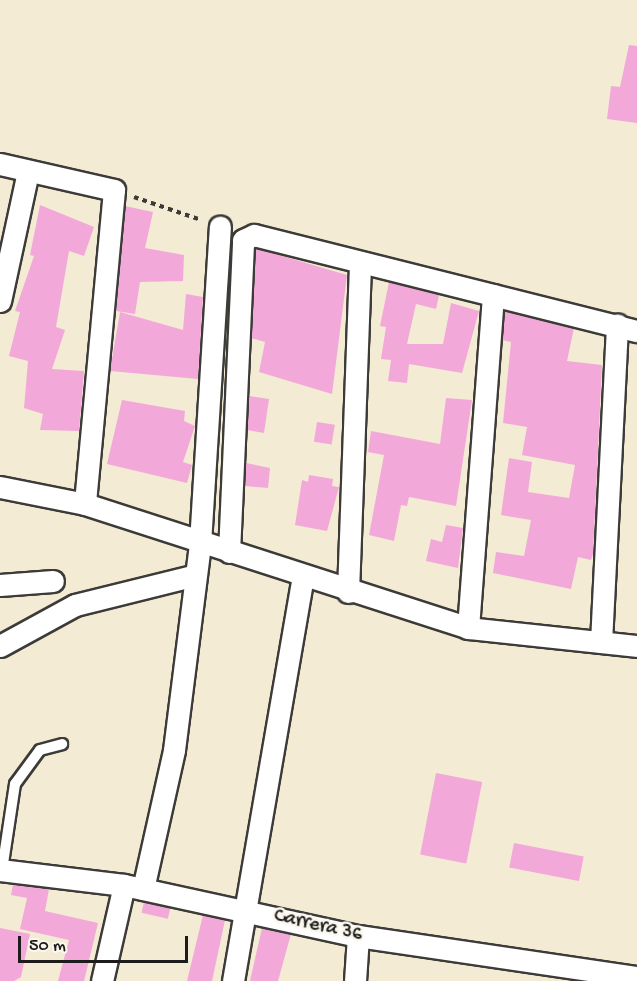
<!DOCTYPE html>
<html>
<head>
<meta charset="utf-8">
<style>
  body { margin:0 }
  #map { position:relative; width:637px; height:981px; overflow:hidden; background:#f3ebd4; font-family:"Gochi Hand",sans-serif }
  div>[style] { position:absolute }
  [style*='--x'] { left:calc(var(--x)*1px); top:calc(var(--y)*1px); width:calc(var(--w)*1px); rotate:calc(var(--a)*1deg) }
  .building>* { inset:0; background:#f3a8da; transform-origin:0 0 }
  .path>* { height:4px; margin-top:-2px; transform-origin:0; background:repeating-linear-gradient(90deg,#3c3b38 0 4.5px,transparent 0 9px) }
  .roads { filter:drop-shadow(2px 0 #3c3b38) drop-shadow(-2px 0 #3c3b38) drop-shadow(0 2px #3c3b38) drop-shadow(0 -2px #3c3b38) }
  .service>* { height:10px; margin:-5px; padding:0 5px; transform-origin:5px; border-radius:5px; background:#fff }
  .minor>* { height:21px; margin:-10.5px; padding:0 10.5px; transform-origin:10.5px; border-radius:10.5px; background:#fff }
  span { translate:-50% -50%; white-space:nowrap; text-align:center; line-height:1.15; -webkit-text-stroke:5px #fbf7ec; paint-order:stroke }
  .street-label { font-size:20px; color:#1c1c1c }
  .scale { position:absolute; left:18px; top:936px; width:170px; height:27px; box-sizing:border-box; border:3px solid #1c1c1c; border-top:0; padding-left:8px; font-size:18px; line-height:21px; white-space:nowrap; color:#1c1c1c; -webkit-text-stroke:4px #fbf7ec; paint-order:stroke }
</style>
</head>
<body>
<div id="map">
  <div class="building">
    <i style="clip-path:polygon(629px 45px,637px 46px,637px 123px,607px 119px,611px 86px,620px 87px)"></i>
    <i style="clip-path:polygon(40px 205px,94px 227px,84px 256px,69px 251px,56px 327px,65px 330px,52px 369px,84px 371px,79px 431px,40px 430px,43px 414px,24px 408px,28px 361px,9px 356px,20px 312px,15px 311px,34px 256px,30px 255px)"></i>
    <i style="clip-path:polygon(125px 206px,153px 212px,145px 248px,184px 255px,183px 281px,140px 282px,135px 314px,116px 311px)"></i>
    <i style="clip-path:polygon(255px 248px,347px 275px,332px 394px,259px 372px,265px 342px,251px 338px)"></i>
    <i style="clip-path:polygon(389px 282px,439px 295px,436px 309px,416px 304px,407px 344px,443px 344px,451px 303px,479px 311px,462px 373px,409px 364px,407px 383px,388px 381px,391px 360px,381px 359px,386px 327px,380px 326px)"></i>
    <i style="clip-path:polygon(186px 294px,203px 297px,198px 379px,110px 371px,120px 312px,183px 330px)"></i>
    <i style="clip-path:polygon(505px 311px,574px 328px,567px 361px,602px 365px,593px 554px,591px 560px,578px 557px,571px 589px,493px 573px,496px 552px,524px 556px,531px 520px,501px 515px,509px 458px,532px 462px,528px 492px,569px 498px,575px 465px,522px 455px,527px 427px,503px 423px,511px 342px,502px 340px)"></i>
    <i style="clip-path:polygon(249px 396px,269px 399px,264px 433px,247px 430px)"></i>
    <i style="clip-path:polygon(446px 398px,472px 400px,456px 506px,409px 497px,407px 506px,401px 505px,394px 541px,369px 535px,384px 455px,368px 452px,371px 431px,440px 444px)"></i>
    <i style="clip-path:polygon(122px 400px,185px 411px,184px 421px,195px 426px,183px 462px,192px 465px,187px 483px,107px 464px)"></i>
    <i style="left:317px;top:422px;width:18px;height:20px;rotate:9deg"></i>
    <i style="clip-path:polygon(246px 463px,270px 468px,268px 488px,245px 486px)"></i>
    <i style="clip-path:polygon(309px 475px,333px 479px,332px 486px,339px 487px,327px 531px,295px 525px,302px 480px,308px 482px)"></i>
    <i style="clip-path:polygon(446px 525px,463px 528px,458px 568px,426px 561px,431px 539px,442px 542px)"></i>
    <i style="left:436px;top:773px;width:47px;height:83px;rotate:11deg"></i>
    <i style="left:514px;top:843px;width:71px;height:25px;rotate:11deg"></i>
    <i style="clip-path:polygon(13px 884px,49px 889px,45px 911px,98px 923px,84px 981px,58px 981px,69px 940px,20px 929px,27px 898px,11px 895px)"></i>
    <i style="left:144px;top:902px;width:27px;height:11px;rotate:13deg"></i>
    <i style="clip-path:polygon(203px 915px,225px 920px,215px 967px,212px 981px,187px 981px)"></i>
    <i style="clip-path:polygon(0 928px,30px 934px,21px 977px,14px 981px,0 981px)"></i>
    <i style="clip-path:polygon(262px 928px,291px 934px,278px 981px,250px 981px)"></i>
  </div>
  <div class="path">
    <i style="--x:134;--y:197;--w:71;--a:18.9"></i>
  </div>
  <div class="roads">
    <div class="service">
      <i style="--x:2;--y:870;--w:87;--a:-81.4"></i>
      <i style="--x:15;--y:784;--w:42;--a:-53.7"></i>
      <i style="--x:40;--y:750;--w:23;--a:-15"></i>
    </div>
    <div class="minor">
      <i style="--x:0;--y:164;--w:117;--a:12.8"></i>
      <i style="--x:114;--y:190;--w:315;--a:95.3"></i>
      <i style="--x:0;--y:301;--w:133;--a:-77.8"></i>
      <i style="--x:0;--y:487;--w:87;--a:11.3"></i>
      <i style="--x:85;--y:504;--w:403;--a:17.9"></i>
      <i style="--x:468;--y:628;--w:170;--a:6.1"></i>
      <i style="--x:229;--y:552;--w:312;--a:-87.4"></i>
      <i style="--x:243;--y:240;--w:12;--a:-24"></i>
      <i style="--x:254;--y:235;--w:395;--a:14.1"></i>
      <i style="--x:0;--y:585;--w:53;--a:-4.3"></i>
      <i style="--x:348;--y:592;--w:327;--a:-87.9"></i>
      <i style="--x:468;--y:628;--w:334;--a:-85.7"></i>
      <i style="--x:601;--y:642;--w:318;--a:-87.1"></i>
      <i style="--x:0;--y:646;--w:85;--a:-28.7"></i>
      <i style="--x:75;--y:605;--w:121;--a:-13.9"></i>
      <i style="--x:0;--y:870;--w:125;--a:6.9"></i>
      <i style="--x:124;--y:885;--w:239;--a:12.3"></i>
      <i style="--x:358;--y:936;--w:282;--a:8.4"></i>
      <i style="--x:143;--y:889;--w:142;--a:-77.4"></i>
      <i style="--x:174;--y:750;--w:209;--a:-82.8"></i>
      <i style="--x:200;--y:543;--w:317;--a:-86.4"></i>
      <i style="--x:102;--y:981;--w:98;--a:-77.1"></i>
      <i style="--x:233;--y:981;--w:410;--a:-80.2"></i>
      <i style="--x:355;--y:981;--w:45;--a:-86.2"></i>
    </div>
  </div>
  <div class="street-label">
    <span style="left:318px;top:926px;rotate:13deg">Carrera 36</span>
  </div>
  <div class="scale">50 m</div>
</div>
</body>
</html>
